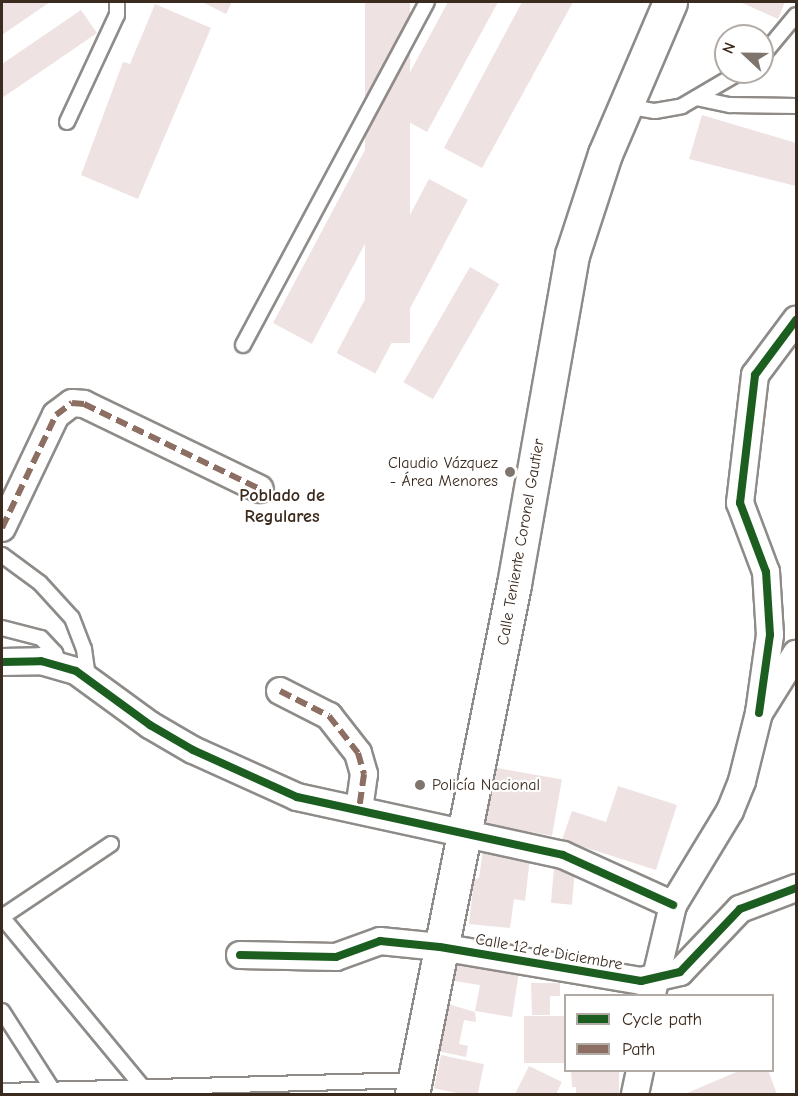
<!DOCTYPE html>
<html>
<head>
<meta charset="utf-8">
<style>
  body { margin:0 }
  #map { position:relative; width:798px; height:1096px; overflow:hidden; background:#fff; font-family:"Comic Neue",sans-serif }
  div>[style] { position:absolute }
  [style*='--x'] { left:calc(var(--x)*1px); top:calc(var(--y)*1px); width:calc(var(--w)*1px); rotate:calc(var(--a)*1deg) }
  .building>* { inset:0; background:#eee2e2; transform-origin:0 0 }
  .roads { filter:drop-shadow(2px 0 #8e8b88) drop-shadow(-2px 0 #8e8b88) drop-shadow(0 2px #8e8b88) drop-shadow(0 -2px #8e8b88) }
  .lane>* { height:14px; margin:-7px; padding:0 7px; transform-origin:7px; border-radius:7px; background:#fff }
  .street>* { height:26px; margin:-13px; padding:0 13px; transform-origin:13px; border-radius:13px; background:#fff }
  .primary>* { height:33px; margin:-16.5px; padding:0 16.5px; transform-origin:16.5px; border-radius:16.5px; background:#fff }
  .quiet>* { height:6px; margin-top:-3px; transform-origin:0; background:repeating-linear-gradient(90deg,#8d6e63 0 12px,transparent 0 18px) }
  .cycleway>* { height:8px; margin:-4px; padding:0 4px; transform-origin:4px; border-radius:4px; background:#1b5e20 }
  .dots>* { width:16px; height:16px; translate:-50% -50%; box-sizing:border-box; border:3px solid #fff; border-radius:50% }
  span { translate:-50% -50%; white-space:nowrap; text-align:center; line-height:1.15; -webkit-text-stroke:4.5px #fff; paint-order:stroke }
  .poi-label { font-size:16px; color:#3b2a1e }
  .right { translate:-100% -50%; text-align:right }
  .left { translate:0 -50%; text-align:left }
  .street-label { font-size:16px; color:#3b2a1e }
  .neighbourhood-label { font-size:18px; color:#3b2a1e; font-weight:700 }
  .frame { position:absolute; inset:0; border:3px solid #3b2a1e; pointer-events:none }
  .legend { position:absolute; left:564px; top:994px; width:210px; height:78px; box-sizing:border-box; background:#fff; border:2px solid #b1aaa5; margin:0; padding:8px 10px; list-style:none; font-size:18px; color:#3b2a1e }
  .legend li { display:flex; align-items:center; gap:12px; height:30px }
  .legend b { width:30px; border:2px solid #b1aaa5 }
  .north { position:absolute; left:714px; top:24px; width:60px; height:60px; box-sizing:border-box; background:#fff; border:2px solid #b1aaa5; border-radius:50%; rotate:292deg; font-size:16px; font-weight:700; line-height:24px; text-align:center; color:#3b2a1e }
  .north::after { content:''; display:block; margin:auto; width:21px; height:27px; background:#80756d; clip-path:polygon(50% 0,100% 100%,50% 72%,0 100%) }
</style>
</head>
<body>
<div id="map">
  <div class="building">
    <i style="clip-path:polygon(5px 2px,50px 2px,2px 35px,2px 4px)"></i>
    <i style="clip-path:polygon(202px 2px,232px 2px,226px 14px)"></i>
    <i style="left:365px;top:2px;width:45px;height:341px"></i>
    <i style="clip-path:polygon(448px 2px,498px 2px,427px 132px,389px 111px)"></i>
    <i style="clip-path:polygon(522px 2px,573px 2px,482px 168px,444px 148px)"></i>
    <i style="clip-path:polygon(740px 2px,785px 2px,778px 19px)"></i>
    <i style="clip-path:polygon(155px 4px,211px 28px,138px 199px,81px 175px,123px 62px,130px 64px)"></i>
    <i style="clip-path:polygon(81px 10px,97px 33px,2px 98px,2px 64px)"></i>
    <i style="clip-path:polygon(702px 115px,796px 143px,796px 186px,689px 159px)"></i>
    <i style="left:365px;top:150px;width:44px;height:196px;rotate:28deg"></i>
    <i style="left:429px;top:179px;width:44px;height:197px;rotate:28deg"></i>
    <i style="left:470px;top:267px;width:34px;height:133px;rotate:30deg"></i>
    <i style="left:491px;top:767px;width:72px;height:57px;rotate:10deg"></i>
    <i style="clip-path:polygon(618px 786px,677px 805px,656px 870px,562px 840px,572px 811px,606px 822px)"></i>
    <i style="clip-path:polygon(484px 843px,531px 849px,525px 901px,514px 899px,510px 928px,469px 924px,474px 879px,479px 878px)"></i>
    <i style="left:554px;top:868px;width:21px;height:35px;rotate:5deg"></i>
    <i style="clip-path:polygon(457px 961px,519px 972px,512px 1017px,475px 1011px,480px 985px,448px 980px)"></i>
    <i style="clip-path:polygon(531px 983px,560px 983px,560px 996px,550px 996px,550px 1015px,532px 1015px)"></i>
    <i style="clip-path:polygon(438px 1001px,475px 1012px,476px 1022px,464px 1020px,459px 1044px,468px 1046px,466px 1057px,428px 1049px)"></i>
    <i style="left:524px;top:1016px;width:42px;height:47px"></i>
    <i style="left:441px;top:1055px;width:44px;height:34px;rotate:12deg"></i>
    <i style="clip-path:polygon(529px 1066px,562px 1082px,556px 1094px,515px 1094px)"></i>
    <i style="clip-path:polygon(571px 1070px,619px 1070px,619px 1094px,576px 1094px,576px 1087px,572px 1087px)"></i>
    <i style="clip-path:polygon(741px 1070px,768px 1070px,777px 1094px,685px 1094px)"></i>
  </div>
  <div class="roads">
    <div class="lane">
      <i style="--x:762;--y:56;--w:53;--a:-50.3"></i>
      <i style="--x:696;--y:98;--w:35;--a:12"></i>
      <i style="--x:730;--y:105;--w:66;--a:0.9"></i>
      <i style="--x:626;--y:106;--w:29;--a:10"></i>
      <i style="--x:655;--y:111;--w:27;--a:-10"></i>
      <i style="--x:682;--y:106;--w:67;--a:-30.4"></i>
      <i style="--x:67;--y:122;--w:118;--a:-65"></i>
      <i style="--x:117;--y:15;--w:13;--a:-90"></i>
      <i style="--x:243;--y:345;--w:389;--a:-61.8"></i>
      <i style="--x:2;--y:555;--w:47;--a:36.4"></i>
      <i style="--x:40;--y:583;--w:47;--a:47.6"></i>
      <i style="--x:72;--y:618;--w:33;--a:69"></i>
      <i style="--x:84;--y:649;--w:30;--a:82"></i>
      <i style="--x:2;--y:628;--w:40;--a:14.4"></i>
      <i style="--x:41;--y:638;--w:21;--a:47"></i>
      <i style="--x:55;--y:653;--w:13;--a:72"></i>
      <i style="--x:111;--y:844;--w:131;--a:146.2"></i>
      <i style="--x:2;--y:917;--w:218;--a:50.4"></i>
      <i style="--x:2;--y:1011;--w:93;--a:57.3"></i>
      <i style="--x:2;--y:1091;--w:413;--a:-1.5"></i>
    </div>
    <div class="street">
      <i style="--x:2;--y:528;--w:125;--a:-64.5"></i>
      <i style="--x:56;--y:415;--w:20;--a:-37"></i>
      <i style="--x:72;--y:403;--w:12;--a:5"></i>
      <i style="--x:84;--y:404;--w:195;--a:25.8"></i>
      <i style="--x:2;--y:662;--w:39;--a:-1"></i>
      <i style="--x:41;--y:661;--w:36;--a:16"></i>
      <i style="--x:76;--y:671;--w:92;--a:36.1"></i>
      <i style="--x:150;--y:725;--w:50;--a:30.2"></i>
      <i style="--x:193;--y:750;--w:114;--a:24.3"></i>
      <i style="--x:297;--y:797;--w:272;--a:12.3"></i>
      <i style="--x:563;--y:855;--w:121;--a:24.4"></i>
      <i style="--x:280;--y:691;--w:55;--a:27"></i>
      <i style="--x:329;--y:716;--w:47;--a:51.9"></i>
      <i style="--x:358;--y:753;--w:22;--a:74"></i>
      <i style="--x:364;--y:774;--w:36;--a:98"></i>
      <i style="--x:759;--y:713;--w:79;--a:-82"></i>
      <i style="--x:770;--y:635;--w:63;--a:-93.6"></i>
      <i style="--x:766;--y:572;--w:74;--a:-110.6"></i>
      <i style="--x:740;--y:503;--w:129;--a:-83.3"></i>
      <i style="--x:755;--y:375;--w:69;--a:-53.3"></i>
      <i style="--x:240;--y:955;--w:96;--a:1.2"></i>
      <i style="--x:336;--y:957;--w:47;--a:-20"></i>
      <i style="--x:380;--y:941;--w:60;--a:5.7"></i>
      <i style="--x:440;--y:947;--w:204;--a:9.6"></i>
      <i style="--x:641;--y:981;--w:40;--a:-13"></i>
      <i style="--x:680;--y:972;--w:87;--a:-46.4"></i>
      <i style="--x:740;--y:909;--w:60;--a:-20.6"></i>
      <i style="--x:652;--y:994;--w:91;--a:-76.7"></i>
      <i style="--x:673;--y:905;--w:110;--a:-58.8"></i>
      <i style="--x:730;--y:811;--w:32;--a:-68"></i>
      <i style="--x:742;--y:781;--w:70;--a:-76"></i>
      <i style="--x:759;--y:713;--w:70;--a:-57.9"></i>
      <i style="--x:635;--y:1094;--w:25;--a:-78"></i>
    </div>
    <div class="primary">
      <i style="--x:412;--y:1094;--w:520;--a:-78.69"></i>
      <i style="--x:514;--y:584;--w:334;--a:-80"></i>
      <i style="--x:572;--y:255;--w:106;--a:-71.9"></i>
      <i style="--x:605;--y:154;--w:165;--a:-66.8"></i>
    </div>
  </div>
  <div class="quiet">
    <i style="--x:2;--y:528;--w:125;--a:-64.5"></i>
    <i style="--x:56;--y:415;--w:20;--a:-37"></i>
    <i style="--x:72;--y:403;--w:12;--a:5"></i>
    <i style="--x:84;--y:404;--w:195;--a:25.8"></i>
    <i style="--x:280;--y:691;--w:55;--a:27"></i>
    <i style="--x:329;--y:716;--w:47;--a:51.9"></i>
    <i style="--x:358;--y:753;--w:22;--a:74"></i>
    <i style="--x:364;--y:774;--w:36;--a:98"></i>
  </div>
  <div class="cycleway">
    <i style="--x:2;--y:662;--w:39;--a:-1"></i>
    <i style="--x:41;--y:661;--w:36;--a:16"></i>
    <i style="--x:76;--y:671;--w:92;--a:36.1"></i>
    <i style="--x:150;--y:725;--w:50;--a:30.2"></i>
    <i style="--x:193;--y:750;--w:114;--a:24.3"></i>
    <i style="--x:297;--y:797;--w:272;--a:12.3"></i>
    <i style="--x:563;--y:855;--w:121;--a:24.4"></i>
    <i style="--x:759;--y:713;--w:79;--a:-82"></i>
    <i style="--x:770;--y:635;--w:63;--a:-93.6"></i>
    <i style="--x:766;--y:572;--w:74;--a:-110.6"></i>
    <i style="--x:740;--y:503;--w:129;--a:-83.3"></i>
    <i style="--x:755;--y:375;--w:69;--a:-53.3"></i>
    <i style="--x:240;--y:955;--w:96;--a:1.2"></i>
    <i style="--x:336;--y:957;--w:47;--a:-20"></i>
    <i style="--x:380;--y:941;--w:60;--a:5.7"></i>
    <i style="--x:440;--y:947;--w:204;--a:9.6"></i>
    <i style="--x:641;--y:981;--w:40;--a:-13"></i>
    <i style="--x:680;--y:972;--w:87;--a:-46.4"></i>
    <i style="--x:740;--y:909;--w:60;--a:-20.6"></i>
  </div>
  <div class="dots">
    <i style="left:510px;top:472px;background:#80756d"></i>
    <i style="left:420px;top:785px;background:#80756d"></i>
  </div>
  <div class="poi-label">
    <span class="right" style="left:498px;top:472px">Claudio Vázquez<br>- Área Menores</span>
    <span class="left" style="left:432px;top:785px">Policía Nacional</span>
  </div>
  <div class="street-label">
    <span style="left:521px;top:542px;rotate:-80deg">Calle Teniente Coronel Gautier</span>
    <span style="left:549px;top:952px;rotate:10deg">Calle 12 de Diciembre</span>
  </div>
  <div class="neighbourhood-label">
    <span style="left:282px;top:507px">Poblado de<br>Regulares</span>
  </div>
  <div class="frame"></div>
  <ul class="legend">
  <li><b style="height:8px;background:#1b5e20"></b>Cycle path</li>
  <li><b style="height:8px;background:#8d6e63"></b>Path</li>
  </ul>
  <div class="north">N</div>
</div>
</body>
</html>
